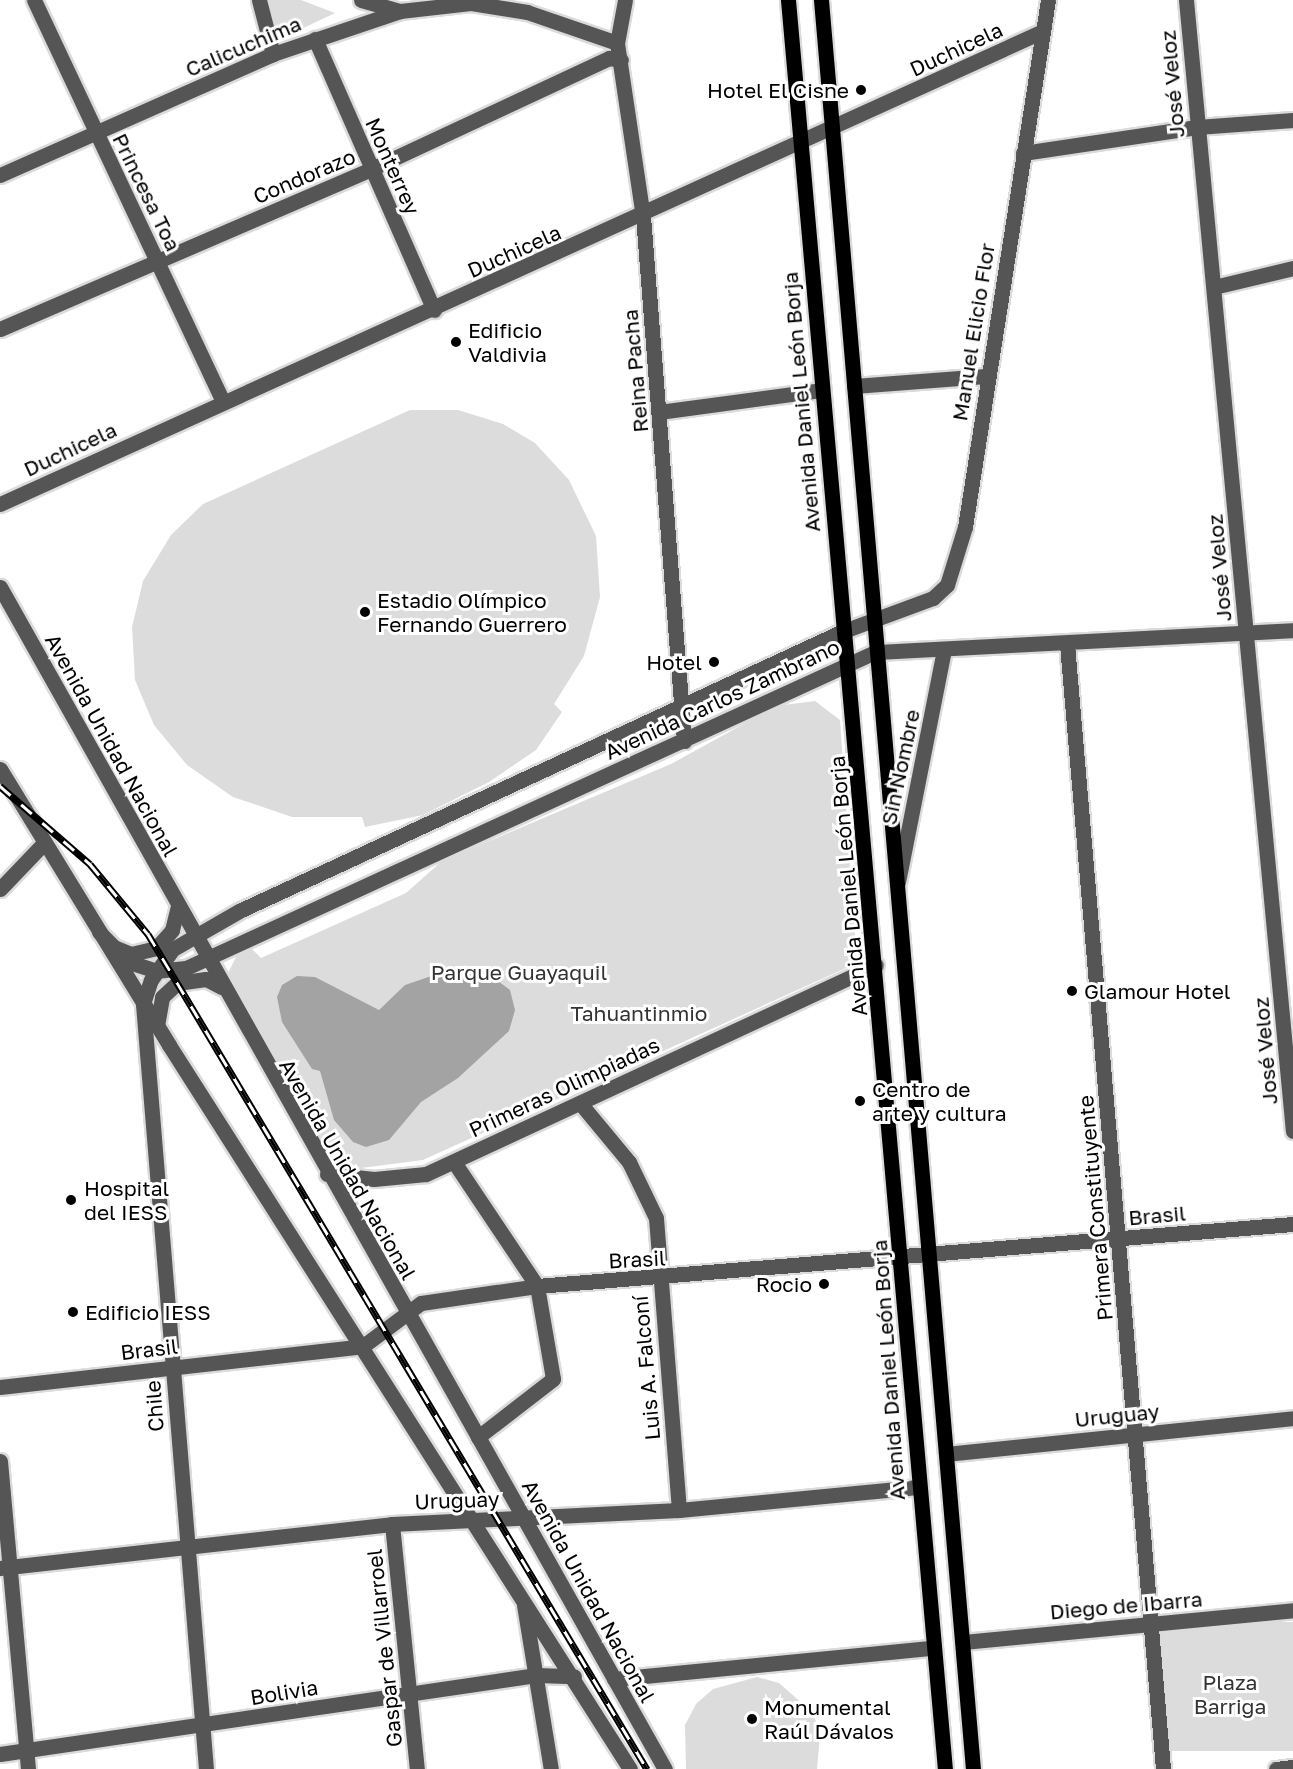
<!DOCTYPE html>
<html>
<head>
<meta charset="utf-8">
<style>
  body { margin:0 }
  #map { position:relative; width:1293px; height:1769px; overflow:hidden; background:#fff; font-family:"Golos Text",sans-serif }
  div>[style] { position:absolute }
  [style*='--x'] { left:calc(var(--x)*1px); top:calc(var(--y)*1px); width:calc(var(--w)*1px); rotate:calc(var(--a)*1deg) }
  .green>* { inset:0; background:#dcdcdc; transform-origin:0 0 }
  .water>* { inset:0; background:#a3a3a3 }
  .roads { filter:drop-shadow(2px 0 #dbdbdb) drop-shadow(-2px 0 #dbdbdb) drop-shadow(0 2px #dbdbdb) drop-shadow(0 -2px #dbdbdb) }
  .minor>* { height:15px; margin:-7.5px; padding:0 7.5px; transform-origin:7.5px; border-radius:7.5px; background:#555 }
  .major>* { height:15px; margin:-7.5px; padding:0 7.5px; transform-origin:7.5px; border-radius:7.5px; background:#000 }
  .rail>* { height:7px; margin-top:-3.5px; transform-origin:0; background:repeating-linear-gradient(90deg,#fff 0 14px,#000 0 28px); box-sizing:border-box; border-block:2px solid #000 }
  .dots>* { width:16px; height:16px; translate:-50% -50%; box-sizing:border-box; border:3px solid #fff; border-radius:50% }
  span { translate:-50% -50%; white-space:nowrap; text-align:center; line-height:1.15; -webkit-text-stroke:6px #fff; paint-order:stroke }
  .street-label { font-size:21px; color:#000 }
  .poi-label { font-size:21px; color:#000 }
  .right { translate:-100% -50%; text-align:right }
  .left { translate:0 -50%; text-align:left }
  .park-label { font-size:21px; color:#333 }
</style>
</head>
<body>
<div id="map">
  <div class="green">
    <i style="clip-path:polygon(266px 0,301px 0,335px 13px,274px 42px)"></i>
    <i style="clip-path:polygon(410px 410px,458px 410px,503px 424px,535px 443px,569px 480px,596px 536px,600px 597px,584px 656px,554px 704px,562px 712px,536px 750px,489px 782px,423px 815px,365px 827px,362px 817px,292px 817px,233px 797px,187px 765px,154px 725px,135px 680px,132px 627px,143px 581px,171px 535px,203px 504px)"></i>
    <i style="clip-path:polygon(815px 701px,840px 720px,857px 963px,423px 1160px,361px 1168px,337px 1163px,226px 977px,237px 955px,251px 948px,261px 958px,406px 893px,442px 861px,671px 764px,776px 706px)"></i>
    <i style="left:1293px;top:1622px;width:129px;height:134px;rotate:90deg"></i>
    <i style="clip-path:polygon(757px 1677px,779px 1683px,813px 1713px,820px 1735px,817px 1769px,686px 1769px,685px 1725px,696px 1704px,713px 1689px)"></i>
  </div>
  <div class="water">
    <i style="clip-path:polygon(446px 971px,491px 976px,510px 990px,515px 1010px,509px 1031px,458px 1078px,421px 1102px,389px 1140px,366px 1147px,353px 1142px,334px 1120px,320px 1071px,312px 1069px,282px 1022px,277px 997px,282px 985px,297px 976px,315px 977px,379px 1010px,405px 985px)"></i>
  </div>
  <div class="roads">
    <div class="minor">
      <i style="--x:34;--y:0;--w:443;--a:64.8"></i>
      <i style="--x:259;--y:0;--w:56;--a:75.5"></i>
      <i style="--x:361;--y:0;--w:41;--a:15.8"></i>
      <i style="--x:625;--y:0;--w:44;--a:100.5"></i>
      <i style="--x:617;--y:43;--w:175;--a:81.5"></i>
      <i style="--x:643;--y:216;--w:527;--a:85.53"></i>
      <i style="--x:1186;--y:0;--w:1136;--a:84.6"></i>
      <i style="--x:315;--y:39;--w:296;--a:66.3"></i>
      <i style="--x:1023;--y:153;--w:176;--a:-8.5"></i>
      <i style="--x:1197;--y:127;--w:96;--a:-4.2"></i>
      <i style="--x:0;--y:175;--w:299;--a:-23.9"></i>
      <i style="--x:273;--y:54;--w:134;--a:-18.7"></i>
      <i style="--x:400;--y:11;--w:71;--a:-6.4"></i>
      <i style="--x:471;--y:3;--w:57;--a:9.1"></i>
      <i style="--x:527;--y:12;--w:95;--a:19"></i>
      <i style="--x:1214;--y:287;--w:81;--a:-13.5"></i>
      <i style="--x:0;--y:329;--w:404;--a:-23.3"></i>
      <i style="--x:371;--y:169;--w:263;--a:-25"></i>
      <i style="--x:609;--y:58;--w:12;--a:9"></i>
      <i style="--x:854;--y:386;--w:132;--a:-4.3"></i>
      <i style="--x:659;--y:412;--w:163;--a:-7.7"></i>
      <i style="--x:0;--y:504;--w:1145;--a:-24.39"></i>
      <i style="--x:0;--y:587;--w:1356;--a:60.64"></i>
      <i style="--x:1067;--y:644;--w:1129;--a:85.12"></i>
      <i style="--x:0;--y:769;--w:324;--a:58.5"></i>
      <i style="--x:169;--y:1045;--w:858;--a:57.51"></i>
      <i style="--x:898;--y:882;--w:237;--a:-78.8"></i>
      <i style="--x:0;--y:889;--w:64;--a:-46.3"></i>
      <i style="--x:99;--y:932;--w:42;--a:45"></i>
      <i style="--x:129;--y:962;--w:28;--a:18"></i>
      <i style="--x:156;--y:971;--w:30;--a:-6"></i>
      <i style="--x:186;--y:968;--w:758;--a:-24.64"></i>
      <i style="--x:875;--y:652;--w:419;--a:-3"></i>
      <i style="--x:116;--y:948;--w:16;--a:22"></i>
      <i style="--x:131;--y:954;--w:26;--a:-13"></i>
      <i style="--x:156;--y:948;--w:24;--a:-48"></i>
      <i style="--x:172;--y:930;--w:25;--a:-76"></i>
      <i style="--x:157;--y:1026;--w:29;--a:-80"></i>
      <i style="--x:162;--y:997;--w:21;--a:-43"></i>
      <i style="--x:177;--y:983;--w:29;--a:-8"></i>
      <i style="--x:206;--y:979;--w:17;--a:28"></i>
      <i style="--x:580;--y:1103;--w:77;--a:50.3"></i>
      <i style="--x:629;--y:1162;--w:62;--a:64.3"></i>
      <i style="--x:656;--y:1218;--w:293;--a:85.5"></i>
      <i style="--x:454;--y:1162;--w:149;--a:56.2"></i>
      <i style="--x:537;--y:1286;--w:94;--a:80.2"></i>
      <i style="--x:553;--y:1379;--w:95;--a:142.3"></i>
      <i style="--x:327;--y:1174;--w:47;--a:6.1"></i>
      <i style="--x:374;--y:1179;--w:52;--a:-5.5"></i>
      <i style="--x:426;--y:1174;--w:496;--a:-24.9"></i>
      <i style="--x:0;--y:1387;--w:365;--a:-6.4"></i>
      <i style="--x:363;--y:1346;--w:72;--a:-36.6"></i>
      <i style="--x:421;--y:1303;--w:117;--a:-8.3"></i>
      <i style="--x:537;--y:1286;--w:759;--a:-4.69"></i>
      <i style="--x:946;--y:1454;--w:349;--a:-5.9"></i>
      <i style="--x:0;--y:1461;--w:309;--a:84.8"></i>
      <i style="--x:392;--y:1524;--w:246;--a:84.2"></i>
      <i style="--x:0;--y:1568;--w:394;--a:-6.4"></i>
      <i style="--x:392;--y:1524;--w:287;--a:-2.8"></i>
      <i style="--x:679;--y:1510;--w:240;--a:-5.5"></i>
      <i style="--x:524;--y:1605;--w:166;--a:80.7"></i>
      <i style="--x:963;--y:1642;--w:332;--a:-5.5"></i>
      <i style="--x:614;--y:1679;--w:320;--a:-5.6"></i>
      <i style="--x:0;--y:1754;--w:542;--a:-8.38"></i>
      <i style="--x:536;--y:1675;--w:38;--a:2"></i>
      <i style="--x:206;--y:1769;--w:768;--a:-94.71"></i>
      <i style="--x:143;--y:1004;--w:25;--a:-72"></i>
      <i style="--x:151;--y:980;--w:38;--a:-55"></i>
      <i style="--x:173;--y:949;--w:76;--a:-29.9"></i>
      <i style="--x:239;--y:911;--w:664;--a:-24.87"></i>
      <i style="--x:841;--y:632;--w:98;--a:-20.3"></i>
      <i style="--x:933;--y:598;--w:19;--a:-43"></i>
      <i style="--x:947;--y:585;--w:61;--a:-72.8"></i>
      <i style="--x:965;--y:527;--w:533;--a:-81.05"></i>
      <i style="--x:1276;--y:1769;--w:17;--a:-7"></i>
    </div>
    <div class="major">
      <i style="--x:788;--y:0;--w:1776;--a:84.93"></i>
      <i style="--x:821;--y:0;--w:1776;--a:85.09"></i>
    </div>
  </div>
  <div class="rail">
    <i style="--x:0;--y:786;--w:119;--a:40.9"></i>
    <i style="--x:90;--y:864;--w:91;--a:50.4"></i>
    <i style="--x:148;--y:934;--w:973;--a:59.14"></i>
  </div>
  <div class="dots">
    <i style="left:861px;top:90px;background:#000"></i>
    <i style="left:456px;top:342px;background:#000"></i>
    <i style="left:365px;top:612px;background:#000"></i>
    <i style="left:714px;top:662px;background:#000"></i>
    <i style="left:1072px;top:991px;background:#000"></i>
    <i style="left:860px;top:1101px;background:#000"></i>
    <i style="left:71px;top:1200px;background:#000"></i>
    <i style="left:824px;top:1284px;background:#000"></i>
    <i style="left:73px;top:1312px;background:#000"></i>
    <i style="left:752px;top:1719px;background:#000"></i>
  </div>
  <div class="street-label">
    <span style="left:243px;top:46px;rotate:-23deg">Calicuchima</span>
    <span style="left:956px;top:49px;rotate:-25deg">Duchicela</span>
    <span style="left:1172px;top:84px;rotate:-95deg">José Veloz</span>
    <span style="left:393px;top:166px;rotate:66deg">Monterrey</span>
    <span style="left:304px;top:176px;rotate:-23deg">Condorazo</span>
    <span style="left:147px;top:192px;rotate:64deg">Princesa Toa</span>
    <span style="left:514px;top:251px;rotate:-24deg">Duchicela</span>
    <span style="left:973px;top:332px;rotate:-81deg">Manuel Elicio Flor</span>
    <span style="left:635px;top:371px;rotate:-95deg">Reina Pacha</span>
    <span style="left:801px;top:402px;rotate:-95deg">Avenida Daniel León Borja</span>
    <span style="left:70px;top:449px;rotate:-25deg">Duchicela</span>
    <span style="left:1219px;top:568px;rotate:-95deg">José Veloz</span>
    <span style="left:722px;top:699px;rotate:-25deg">Avenida Carlos Zambrano</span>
    <span style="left:112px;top:745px;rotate:61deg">Avenida Unidad Nacional</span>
    <span style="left:900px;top:767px;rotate:-78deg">Sin Nombre</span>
    <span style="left:848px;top:886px;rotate:-95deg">Avenida Daniel León Borja</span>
    <span style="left:1265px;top:1051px;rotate:-95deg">José Veloz</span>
    <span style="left:564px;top:1087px;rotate:-25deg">Primeras Olimpiadas</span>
    <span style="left:348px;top:1169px;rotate:60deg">Avenida Unidad Nacional</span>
    <span style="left:1095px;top:1208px;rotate:-95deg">Primera Constituyente</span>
    <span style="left:1157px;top:1215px;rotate:-5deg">Brasil</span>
    <span style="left:637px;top:1259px;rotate:-3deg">Brasil</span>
    <span style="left:149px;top:1349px;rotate:-7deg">Brasil</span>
    <span style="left:646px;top:1368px;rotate:-95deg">Luis A. Falconí</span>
    <span style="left:888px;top:1370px;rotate:-94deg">Avenida Daniel León Borja</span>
    <span style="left:154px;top:1406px;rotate:-94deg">Chile</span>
    <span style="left:1117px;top:1415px;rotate:-6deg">Uruguay</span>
    <span style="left:457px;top:1500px;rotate:-2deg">Uruguay</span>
    <span style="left:589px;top:1591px;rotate:61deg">Avenida Unidad Nacional</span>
    <span style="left:1126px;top:1605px;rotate:-5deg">Diego de Ibarra</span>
    <span style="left:384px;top:1648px;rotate:-96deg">Gaspar de Villarroel</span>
    <span style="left:284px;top:1692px;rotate:-9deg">Bolivia</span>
  </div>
  <div class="poi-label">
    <span class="right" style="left:849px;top:90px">Hotel El Cisne</span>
    <span class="left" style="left:468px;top:342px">Edificio<br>Valdivia</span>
    <span class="left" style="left:377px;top:612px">Estadio Olímpico<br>Fernando Guerrero</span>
    <span class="right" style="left:702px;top:662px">Hotel</span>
    <span class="left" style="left:1084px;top:991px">Glamour Hotel</span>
    <span class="left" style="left:872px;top:1101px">Centro de<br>arte y cultura</span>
    <span class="left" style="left:84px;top:1200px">Hospital<br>del IESS</span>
    <span class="right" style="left:812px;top:1284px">Rocio</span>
    <span class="left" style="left:85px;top:1312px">Edificio IESS</span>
    <span class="left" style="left:764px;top:1719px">Monumental<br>Raúl Dávalos</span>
  </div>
  <div class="park-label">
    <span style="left:519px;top:972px">Parque Guayaquil</span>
    <span style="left:639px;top:1013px">Tahuantinmio</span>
    <span style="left:1230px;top:1694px">Plaza<br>Barriga</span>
  </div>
</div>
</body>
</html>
